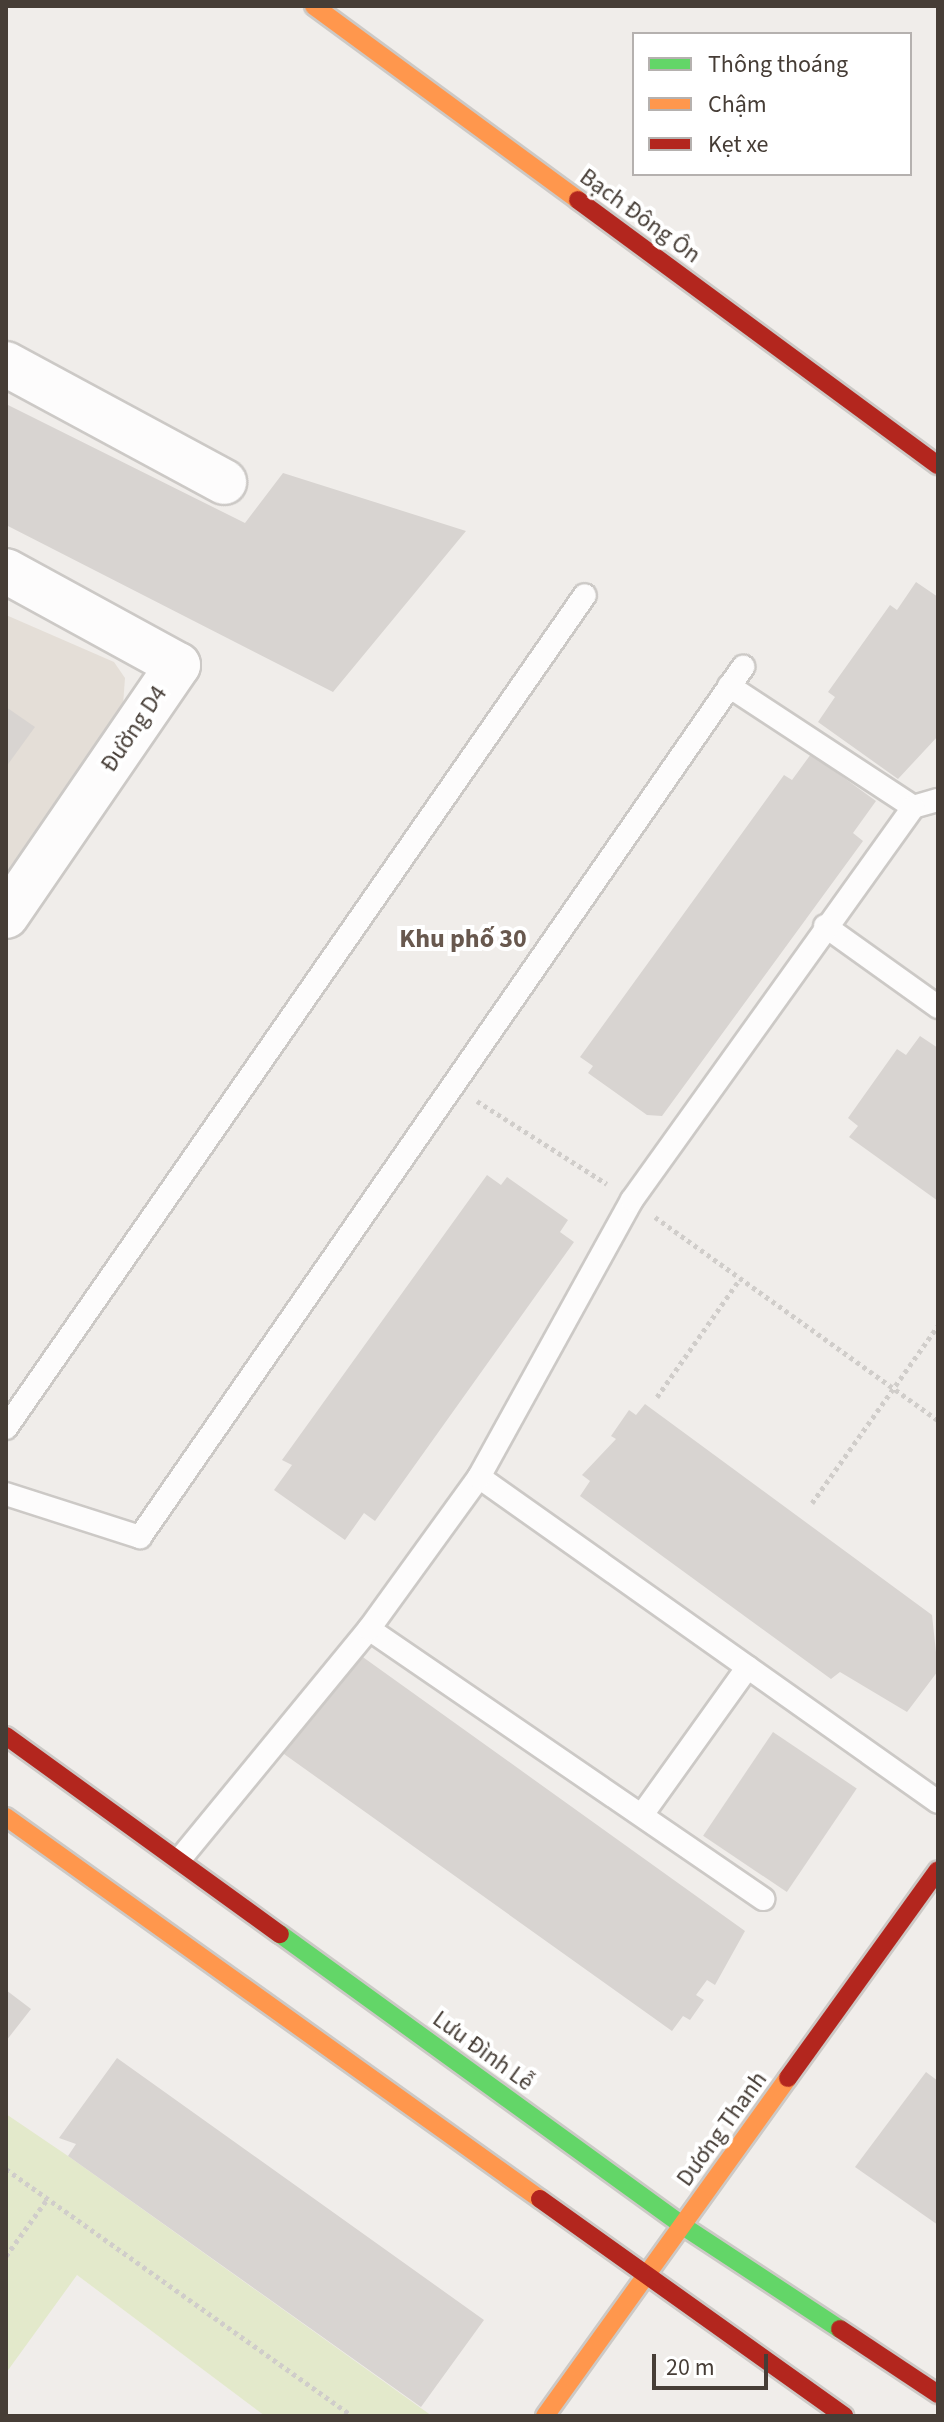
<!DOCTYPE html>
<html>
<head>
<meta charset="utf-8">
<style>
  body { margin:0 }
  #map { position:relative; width:944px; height:2422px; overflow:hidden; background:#f0edea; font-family:"Source Sans 3",sans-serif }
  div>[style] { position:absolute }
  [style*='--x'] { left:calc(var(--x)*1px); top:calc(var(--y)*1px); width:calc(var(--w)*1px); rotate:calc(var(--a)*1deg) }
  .residential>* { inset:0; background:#e4ded7 }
  .green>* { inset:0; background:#e3e9cb }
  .building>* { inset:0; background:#d8d4d1; transform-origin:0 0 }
  .path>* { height:5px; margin-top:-2.5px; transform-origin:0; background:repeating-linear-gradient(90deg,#d0cdca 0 4px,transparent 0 8px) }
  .roads { filter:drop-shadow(2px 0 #ccc9c6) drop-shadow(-2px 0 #ccc9c6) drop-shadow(0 2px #ccc9c6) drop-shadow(0 -2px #ccc9c6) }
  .lane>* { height:22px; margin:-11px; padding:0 11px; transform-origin:11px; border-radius:11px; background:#fdfcfc }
  .street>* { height:44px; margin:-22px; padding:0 22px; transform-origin:22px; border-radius:22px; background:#fdfcfc }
  .fast>* { height:18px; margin:-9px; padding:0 9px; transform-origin:9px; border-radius:9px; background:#63d668 }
  .slow>* { height:18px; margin:-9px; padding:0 9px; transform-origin:9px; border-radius:9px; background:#ff974d }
  .jam>* { height:18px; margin:-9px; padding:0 9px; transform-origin:9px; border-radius:9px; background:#b3261e }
  span { translate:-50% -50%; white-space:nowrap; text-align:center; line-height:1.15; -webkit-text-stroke:8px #fff; paint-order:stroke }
  .street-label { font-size:24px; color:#463d36 }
  .neighbourhood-label { font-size:26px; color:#68584e; font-weight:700 }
  .frame { position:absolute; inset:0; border:8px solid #463d36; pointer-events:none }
  .legend { position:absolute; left:632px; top:32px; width:280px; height:144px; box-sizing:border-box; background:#fff; border:2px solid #b5b1af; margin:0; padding:10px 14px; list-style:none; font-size:24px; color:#463d36 }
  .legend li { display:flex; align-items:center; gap:16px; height:40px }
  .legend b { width:40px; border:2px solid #b5b1af }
  .scale { position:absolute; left:652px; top:2354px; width:116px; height:36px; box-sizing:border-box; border:4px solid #463d36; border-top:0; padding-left:10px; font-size:24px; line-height:28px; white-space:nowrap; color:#463d36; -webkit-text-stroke:6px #fff; paint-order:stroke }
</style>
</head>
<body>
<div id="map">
  <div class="residential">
    <i style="clip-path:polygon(6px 615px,114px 662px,125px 678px,123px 705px,6px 880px)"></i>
  </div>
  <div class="green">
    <i style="clip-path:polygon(6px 2114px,68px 2156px,432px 2416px,265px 2416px,77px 2275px,6px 2373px)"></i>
  </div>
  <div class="building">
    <i style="clip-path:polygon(6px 404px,245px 523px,283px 473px,466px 531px,333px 692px,6px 525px)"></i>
    <i style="clip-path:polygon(916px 582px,938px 597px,938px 736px,898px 779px,818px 722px,835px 697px,828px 692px,890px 605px,897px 610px)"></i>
    <i style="clip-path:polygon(6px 707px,35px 727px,6px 767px)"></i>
    <i style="clip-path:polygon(811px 754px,876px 801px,853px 833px,863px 841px,662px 1116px,647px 1115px,588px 1073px,593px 1066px,580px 1057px,784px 775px,792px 780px)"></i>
    <i style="clip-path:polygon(920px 1036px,938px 1048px,938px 1201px,849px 1137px,858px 1126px,848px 1118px,897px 1049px,906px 1055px)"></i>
    <i style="clip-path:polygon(487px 1175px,501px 1185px,507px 1177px,568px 1220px,560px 1232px,574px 1242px,375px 1521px,364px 1513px,345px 1540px,274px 1490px,292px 1465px,282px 1460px)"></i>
    <i style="clip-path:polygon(645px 1404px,932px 1615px,938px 1671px,907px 1712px,840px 1672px,831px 1679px,580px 1496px,590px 1481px,582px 1475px,616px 1439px,611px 1436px,629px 1410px,636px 1415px)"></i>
    <i style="clip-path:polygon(353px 1650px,745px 1931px,715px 1985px,707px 1980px,696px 1995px,704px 2000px,690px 2020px,683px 2016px,672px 2031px,277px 1749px)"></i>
    <i style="left:773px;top:1732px;width:101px;height:125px;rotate:34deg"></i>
    <i style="clip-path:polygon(6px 1990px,31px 2009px,6px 2041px)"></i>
    <i style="clip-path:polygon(117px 2058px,484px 2320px,421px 2407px,68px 2156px,76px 2144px,59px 2138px)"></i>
    <i style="clip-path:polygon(926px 2072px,938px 2081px,938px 2225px,855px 2167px)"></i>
  </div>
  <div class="path">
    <i style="--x:477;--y:1101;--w:154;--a:32.6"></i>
    <i style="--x:655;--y:1217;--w:348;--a:35.7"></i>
    <i style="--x:657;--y:1397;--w:144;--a:-54.9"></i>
    <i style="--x:812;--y:1503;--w:217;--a:-54.6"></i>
    <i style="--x:6;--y:2169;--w:425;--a:35.5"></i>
    <i style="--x:6;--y:2256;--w:72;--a:-54.1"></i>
  </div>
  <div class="roads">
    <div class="lane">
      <i style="--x:729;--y:686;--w:220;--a:33.3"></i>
      <i style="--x:913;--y:807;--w:26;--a:-16"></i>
      <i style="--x:825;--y:926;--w:139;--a:35.6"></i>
      <i style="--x:6;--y:1428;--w:1014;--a:-55.2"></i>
      <i style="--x:479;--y:1477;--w:562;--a:35.3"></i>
      <i style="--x:6;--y:1494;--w:141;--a:17.8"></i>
      <i style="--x:140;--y:1537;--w:1059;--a:-55.27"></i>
      <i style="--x:369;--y:1629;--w:478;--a:34.4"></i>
      <i style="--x:644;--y:1812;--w:178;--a:-54.4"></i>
      <i style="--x:180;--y:1859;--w:298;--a:-50.6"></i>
      <i style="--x:369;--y:1629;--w:188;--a:-54.1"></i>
      <i style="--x:479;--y:1477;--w:316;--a:-61.1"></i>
      <i style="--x:632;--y:1200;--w:483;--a:-54.4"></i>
    </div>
    <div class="street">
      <i style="--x:6;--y:364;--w:248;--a:28.4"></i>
      <i style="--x:6;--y:571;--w:196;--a:28.7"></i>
      <i style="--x:178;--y:665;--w:304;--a:124.4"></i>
    </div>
    <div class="fast">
      <i style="--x:280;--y:1934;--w:498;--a:35.9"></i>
      <i style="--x:683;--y:2226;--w:188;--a:33.3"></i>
    </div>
    <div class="slow">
      <i style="--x:314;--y:6;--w:328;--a:36.3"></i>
      <i style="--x:6;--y:1817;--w:657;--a:35.58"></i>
      <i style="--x:545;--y:2416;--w:416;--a:-54.3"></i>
    </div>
    <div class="jam">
      <i style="--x:578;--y:200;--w:447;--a:36.4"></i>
      <i style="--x:6;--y:1736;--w:338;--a:35.9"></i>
      <i style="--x:788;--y:2078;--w:256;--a:-54.2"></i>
      <i style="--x:540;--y:2199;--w:374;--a:35.5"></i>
      <i style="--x:840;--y:2329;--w:118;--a:33.6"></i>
    </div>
  </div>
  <div class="street-label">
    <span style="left:640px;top:216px;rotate:36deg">Bạch Đông Ôn</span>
    <span style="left:134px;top:729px;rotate:-56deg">Đường D4</span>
    <span style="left:483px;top:2051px;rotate:36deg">Lưu Đình Lễ</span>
    <span style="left:722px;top:2129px;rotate:-54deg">Dương Thanh</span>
  </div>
  <div class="neighbourhood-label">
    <span style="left:463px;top:939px">Khu phố 30</span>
  </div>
  <div class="frame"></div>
  <ul class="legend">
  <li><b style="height:10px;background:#63d668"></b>Thông thoáng</li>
  <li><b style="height:10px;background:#ff974d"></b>Chậm</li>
  <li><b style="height:10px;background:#b3261e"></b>Kẹt xe</li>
  </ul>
  <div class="scale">20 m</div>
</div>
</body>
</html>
